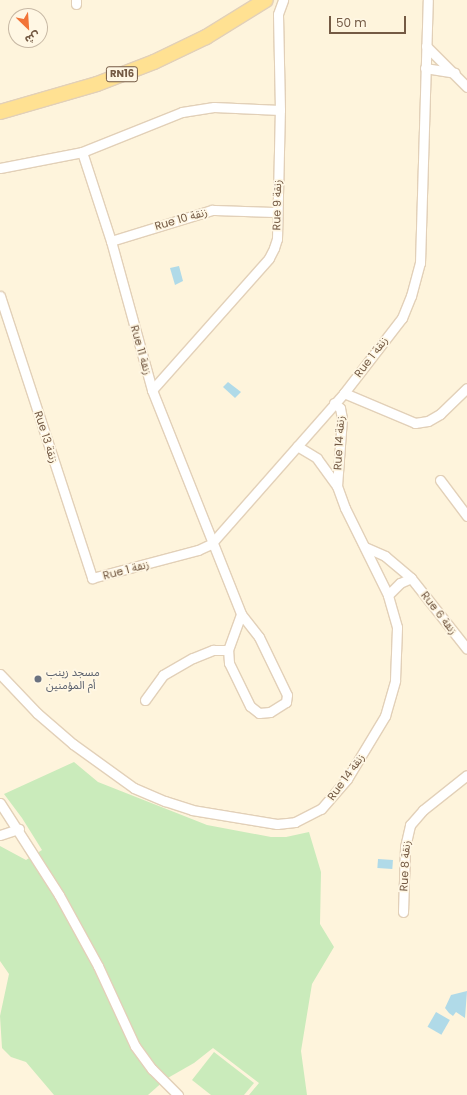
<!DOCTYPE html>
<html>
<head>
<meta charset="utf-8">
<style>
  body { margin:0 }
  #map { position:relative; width:467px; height:1095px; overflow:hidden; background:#fef4dc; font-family:Poppins,"Noto Sans Arabic",sans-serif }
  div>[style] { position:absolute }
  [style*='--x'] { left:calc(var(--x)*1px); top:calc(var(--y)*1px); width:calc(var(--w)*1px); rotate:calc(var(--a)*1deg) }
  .green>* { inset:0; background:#caebbb }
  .water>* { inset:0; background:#b0dae8; transform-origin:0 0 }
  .roads { filter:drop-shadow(1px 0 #e2d0b8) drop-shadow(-1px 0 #e2d0b8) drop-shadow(0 1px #e2d0b8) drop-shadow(0 -1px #e2d0b8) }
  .minor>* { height:9px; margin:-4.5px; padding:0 4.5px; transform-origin:4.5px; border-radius:4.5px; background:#fff }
  .primary>* { height:14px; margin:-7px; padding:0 7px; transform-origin:7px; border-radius:7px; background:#ffe192 }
  .dots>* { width:11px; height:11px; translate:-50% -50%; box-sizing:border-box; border:2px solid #fff7e4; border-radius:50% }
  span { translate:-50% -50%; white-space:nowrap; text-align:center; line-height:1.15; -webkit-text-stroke:3.5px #fff7e4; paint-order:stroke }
  .shield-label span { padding:1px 3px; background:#fff7e4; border:1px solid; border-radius:3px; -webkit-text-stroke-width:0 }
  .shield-label { font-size:10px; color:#745a44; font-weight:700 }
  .street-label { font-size:11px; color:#745a44 }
  .worship-label { font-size:11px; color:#5b616d }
  .left { translate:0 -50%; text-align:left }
  .north { position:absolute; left:8px; top:8px; width:40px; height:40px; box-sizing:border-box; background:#fff7e4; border:1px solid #c7b8a4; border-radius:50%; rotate:155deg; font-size:11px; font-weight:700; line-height:16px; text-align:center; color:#745a44 }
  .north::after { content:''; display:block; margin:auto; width:14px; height:18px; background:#f27438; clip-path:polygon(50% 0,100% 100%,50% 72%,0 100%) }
  .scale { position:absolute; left:329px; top:16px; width:77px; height:18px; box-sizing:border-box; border:2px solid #745a44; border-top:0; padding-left:5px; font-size:12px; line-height:14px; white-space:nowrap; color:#745a44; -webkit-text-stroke:3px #fff7e4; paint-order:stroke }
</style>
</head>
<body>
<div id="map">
  <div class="green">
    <i style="clip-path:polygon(74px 762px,98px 782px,207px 825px,271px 837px,286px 837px,309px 832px,321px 872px,320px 924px,334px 947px,312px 984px,301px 1051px,307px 1095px,249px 1095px,259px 1083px,213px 1048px,194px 1063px,166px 1079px,148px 1095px,54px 1095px,26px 1062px,11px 1057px,2px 1048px,0 1016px,9px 974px,0 961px,0 846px,26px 860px,42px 850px,22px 818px,4px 794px)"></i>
    <i style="clip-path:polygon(214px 1052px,254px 1083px,244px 1095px,211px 1095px,192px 1080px)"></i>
  </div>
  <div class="water">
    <i style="clip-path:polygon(179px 266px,183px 281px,175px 285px,170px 268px)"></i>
    <i style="clip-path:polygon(228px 382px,241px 392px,235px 398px,223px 387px)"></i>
    <i style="left:378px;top:859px;width:15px;height:9px;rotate:4deg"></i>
    <i style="clip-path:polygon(467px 991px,465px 1018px,456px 1012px,453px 1016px,449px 1013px,445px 1008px,451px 995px)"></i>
    <i style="left:436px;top:1012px;width:16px;height:17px;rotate:30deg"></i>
  </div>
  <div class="roads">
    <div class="minor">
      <i style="--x:76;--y:0;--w:4;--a:90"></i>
      <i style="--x:426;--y:46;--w:58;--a:45"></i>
      <i style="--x:425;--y:68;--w:30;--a:9"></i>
      <i style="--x:82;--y:152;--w:94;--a:72"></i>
      <i style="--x:111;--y:241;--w:155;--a:74.6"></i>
      <i style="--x:152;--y:390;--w:241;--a:68.3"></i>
      <i style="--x:241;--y:614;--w:29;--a:52"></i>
      <i style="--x:259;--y:637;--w:64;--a:64.2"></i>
      <i style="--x:287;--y:695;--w:7;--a:98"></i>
      <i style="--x:286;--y:702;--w:19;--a:148"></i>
      <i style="--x:270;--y:712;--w:11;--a:175"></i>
      <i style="--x:259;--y:713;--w:11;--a:-142"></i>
      <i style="--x:250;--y:706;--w:48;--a:-116"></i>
      <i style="--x:229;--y:663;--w:13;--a:-94"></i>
      <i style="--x:228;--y:650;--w:38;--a:-70"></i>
      <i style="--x:0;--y:168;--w:84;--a:-11"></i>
      <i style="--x:82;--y:152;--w:108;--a:-21.8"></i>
      <i style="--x:182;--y:112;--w:32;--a:-9"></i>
      <i style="--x:214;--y:107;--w:66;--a:2.6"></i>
      <i style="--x:111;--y:241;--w:106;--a:-17.1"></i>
      <i style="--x:212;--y:210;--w:64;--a:1.8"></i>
      <i style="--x:0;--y:296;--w:297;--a:71.9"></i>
      <i style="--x:92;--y:578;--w:110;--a:-14.8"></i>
      <i style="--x:198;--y:550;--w:14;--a:-25"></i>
      <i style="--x:211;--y:544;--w:201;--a:-48.6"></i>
      <i style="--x:344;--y:393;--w:95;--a:-52.3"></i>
      <i style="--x:402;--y:318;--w:24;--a:-68"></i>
      <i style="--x:411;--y:296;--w:34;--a:-75"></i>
      <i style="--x:420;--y:263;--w:263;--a:-88.3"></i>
      <i style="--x:152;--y:390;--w:176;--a:-48.4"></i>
      <i style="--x:269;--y:258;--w:11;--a:-63"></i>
      <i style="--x:274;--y:248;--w:9;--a:-72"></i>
      <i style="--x:277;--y:239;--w:129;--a:-88.7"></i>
      <i style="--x:280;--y:110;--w:96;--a:-91.2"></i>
      <i style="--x:278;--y:14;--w:15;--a:-70"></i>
      <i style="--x:344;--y:393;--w:77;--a:22.9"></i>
      <i style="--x:415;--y:423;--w:13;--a:-9"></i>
      <i style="--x:428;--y:421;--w:14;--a:-30"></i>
      <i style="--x:440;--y:414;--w:37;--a:-44"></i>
      <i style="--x:334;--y:403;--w:8;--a:40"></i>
      <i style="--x:340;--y:408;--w:10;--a:79"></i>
      <i style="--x:342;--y:418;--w:68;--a:94.2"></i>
      <i style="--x:440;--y:480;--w:45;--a:53.1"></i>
      <i style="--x:365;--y:547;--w:22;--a:24"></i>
      <i style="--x:385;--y:556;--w:34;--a:40"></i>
      <i style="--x:411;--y:578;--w:90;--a:51.7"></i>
      <i style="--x:388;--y:595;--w:17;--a:-45"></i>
      <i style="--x:400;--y:583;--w:12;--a:-24"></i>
      <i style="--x:0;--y:674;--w:54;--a:46.5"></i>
      <i style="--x:37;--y:713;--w:48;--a:40.7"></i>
      <i style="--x:73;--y:744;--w:75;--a:35.8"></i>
      <i style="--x:134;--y:788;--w:34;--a:23"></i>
      <i style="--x:165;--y:801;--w:28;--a:18"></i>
      <i style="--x:192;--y:810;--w:86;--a:9.4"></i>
      <i style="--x:277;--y:824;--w:18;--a:-6"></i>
      <i style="--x:295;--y:822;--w:29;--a:-27"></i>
      <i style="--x:321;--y:809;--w:40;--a:-49"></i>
      <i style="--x:347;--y:779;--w:74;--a:-58.9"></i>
      <i style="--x:385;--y:716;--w:37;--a:-74"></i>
      <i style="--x:395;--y:680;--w:53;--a:-87.8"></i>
      <i style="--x:397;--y:627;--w:33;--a:-106"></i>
      <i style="--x:388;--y:595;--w:97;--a:-116.3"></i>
      <i style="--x:345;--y:508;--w:23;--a:-110"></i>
      <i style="--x:337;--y:486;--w:34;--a:-126"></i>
      <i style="--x:317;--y:458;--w:23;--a:-149"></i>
      <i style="--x:145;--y:700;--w:31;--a:-54"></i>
      <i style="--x:163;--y:675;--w:34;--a:-30"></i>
      <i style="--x:193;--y:658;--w:22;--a:-22"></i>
      <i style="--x:213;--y:650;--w:15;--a:0"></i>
      <i style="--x:0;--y:803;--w:109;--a:57.3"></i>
      <i style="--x:59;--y:895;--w:81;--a:61.2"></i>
      <i style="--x:98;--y:966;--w:88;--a:65.2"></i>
      <i style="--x:135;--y:1046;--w:29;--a:54"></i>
      <i style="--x:152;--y:1069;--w:37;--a:45"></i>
      <i style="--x:0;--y:835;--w:20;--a:-18"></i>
      <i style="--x:403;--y:912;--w:65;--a:-88.2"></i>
      <i style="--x:405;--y:847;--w:23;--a:-77"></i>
      <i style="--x:410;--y:825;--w:20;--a:-49"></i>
      <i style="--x:423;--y:810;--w:56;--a:-38.5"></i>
    </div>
    <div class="primary">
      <i style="--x:0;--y:112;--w:101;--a:-16.1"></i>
      <i style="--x:97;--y:84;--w:61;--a:-21.1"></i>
      <i style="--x:154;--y:62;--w:58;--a:-25.7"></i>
      <i style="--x:206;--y:37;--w:70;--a:-31.7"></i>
    </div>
  </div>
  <div class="dots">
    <i style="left:38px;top:679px;background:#6b7280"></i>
  </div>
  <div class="shield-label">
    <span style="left:122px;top:74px">RN16</span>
  </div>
  <div class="street-label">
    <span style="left:277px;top:205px;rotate:-89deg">Rue 9 زنقة</span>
    <span style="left:181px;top:219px;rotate:-16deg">Rue 10 زنقة</span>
    <span style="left:141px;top:350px;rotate:74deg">Rue 11 زنقة</span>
    <span style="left:371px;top:357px;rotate:-53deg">Rue 1 زنقة</span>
    <span style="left:46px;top:437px;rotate:72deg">Rue 13 زنقة</span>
    <span style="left:339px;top:443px;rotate:-87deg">Rue 14 زنقة</span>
    <span style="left:126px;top:570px;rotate:-15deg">Rue 1 زنقة</span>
    <span style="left:439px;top:613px;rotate:52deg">Rue 6 زنقة</span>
    <span style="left:346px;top:777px;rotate:-54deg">Rue 14 زنقة</span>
    <span style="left:405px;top:866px;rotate:-87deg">Rue 8 زنقة</span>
  </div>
  <div class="worship-label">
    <span class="left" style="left:46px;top:679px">مسجد زينب<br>أم المؤمنين</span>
  </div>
  <div class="north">ش</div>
  <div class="scale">50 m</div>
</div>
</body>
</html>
